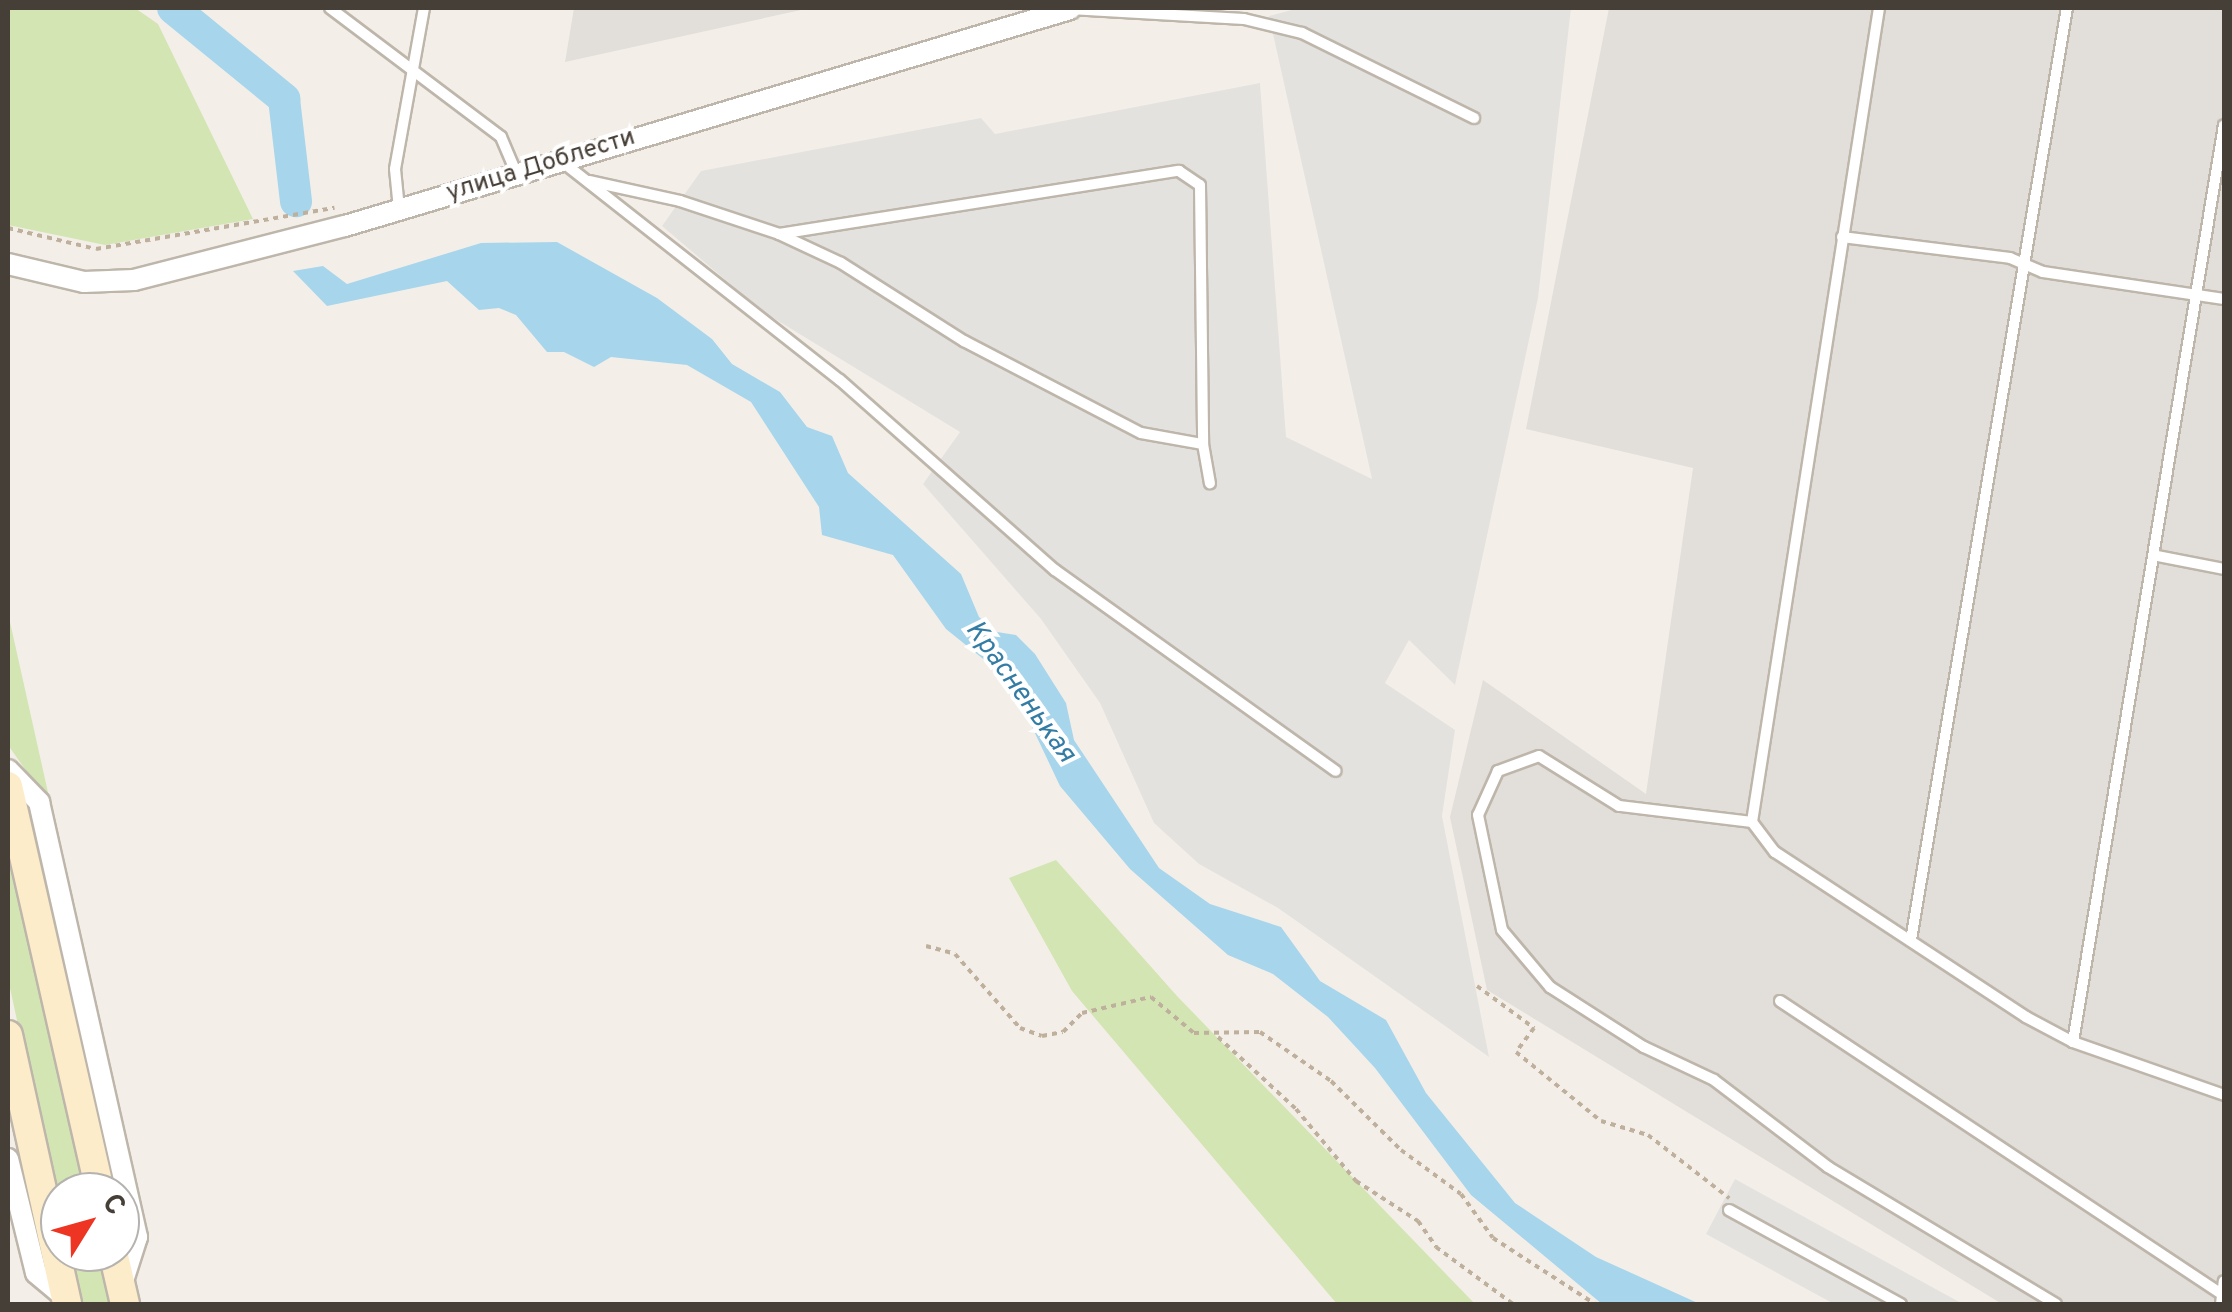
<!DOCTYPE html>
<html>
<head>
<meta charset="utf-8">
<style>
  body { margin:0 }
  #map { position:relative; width:2232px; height:1312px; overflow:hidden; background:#f3efe8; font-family:Overpass,sans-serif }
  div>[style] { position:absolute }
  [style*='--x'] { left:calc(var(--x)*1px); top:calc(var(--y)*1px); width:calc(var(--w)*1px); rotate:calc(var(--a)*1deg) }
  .industrial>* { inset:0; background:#e2ded9 }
  .green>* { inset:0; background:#d2e5b2 }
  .parking>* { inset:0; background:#e4e2df }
  .water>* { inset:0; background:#a7d5ec }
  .river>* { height:32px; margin:-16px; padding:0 16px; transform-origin:16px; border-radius:16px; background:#a7d5ec }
  .path>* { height:4px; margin-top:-2px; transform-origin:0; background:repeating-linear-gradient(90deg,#bfb09d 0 5px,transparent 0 10px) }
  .roads { filter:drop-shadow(2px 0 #beb6ab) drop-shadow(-2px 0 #beb6ab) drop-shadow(0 2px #beb6ab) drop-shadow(0 -2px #beb6ab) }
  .service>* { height:10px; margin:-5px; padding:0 5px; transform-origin:5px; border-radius:5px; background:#fff }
  .minor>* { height:20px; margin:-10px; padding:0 10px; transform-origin:10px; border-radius:10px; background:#fff }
  .secondary>* { height:28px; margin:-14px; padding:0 14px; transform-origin:14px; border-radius:14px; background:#fcecc9 }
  span { translate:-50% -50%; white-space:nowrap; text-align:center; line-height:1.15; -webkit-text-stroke:8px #fff; paint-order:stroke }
  .street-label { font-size:25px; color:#463f37 }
  .water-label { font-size:28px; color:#337ca4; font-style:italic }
  .frame { position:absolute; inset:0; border:10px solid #463f37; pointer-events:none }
  .north { position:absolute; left:40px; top:1172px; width:100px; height:100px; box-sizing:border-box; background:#fff; border:2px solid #b5b2af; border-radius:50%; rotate:53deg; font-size:28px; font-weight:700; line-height:40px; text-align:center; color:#463f37 }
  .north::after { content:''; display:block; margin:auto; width:35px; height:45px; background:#ee3423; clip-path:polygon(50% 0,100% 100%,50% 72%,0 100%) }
</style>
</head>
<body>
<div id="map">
  <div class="industrial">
    <i style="clip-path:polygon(574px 8px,810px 8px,565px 62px)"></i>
    <i style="clip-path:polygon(1609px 8px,2224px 8px,2224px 1304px,2002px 1304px,1487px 990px,1450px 817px,1483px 680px,1646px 794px,1693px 468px,1526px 429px)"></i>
  </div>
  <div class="green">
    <i style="clip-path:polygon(8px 8px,135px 8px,158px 24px,253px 219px,105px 245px,8px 225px)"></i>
    <i style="clip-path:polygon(8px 613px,51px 806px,8px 745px)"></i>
    <i style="clip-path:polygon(8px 851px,85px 1192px,60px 1192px,60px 1217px,8px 979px)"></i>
    <i style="clip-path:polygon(1056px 860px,1177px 996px,1475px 1304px,1337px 1304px,1072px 991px,1009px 878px)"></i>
    <i style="clip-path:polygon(68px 1252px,99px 1252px,112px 1304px,79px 1304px)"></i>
  </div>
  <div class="parking">
    <i style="clip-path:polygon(1299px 8px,1571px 8px,1538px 298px,1455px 685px,1409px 640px,1385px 683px,1455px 730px,1442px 816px,1489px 1057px,1278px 908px,1199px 864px,1154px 823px,1100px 703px,1041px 619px,923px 484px,960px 432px,762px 311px,662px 226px,701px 171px,981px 118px,995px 134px,1260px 83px,1286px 437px,1372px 479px,1269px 16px)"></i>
    <i style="clip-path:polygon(1735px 1179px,1963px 1304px,1834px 1304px,1706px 1234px)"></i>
  </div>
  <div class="water">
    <i style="clip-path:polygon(557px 242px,657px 298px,712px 339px,732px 364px,780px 392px,807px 427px,832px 436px,848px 473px,961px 574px,979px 617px,997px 632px,1016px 635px,1035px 654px,1066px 703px,1074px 740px,1159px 868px,1210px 904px,1281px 927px,1320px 981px,1386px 1020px,1426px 1093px,1515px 1203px,1596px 1257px,1700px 1304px,1602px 1304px,1471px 1195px,1375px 1068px,1328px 1017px,1273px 974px,1228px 955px,1130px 869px,1060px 786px,1024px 710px,987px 662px,946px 629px,893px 555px,822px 535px,819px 507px,751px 402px,687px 365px,611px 357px,594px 367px,564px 352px,547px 352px,516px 315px,499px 308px,479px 310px,447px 281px,327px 306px,293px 271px,323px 266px,347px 284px,481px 243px)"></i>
  </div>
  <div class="river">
    <i style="--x:173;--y:8;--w:144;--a:39.3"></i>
    <i style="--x:284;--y:99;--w:103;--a:83.3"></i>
  </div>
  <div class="path">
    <i style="--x:8;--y:228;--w:90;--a:13.4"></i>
    <i style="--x:96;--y:249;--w:242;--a:-9.8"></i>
    <i style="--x:926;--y:946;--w:30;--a:15"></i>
    <i style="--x:955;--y:954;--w:98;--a:48.7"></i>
    <i style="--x:1020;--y:1028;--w:23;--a:20"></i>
    <i style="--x:1042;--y:1036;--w:21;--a:-11"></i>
    <i style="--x:1063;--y:1032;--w:27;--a:-45"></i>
    <i style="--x:1082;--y:1013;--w:71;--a:-13.1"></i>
    <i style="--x:1151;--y:997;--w:56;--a:39.9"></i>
    <i style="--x:1194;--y:1033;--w:66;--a:-0.9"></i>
    <i style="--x:1260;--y:1032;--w:86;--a:34.6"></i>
    <i style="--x:1331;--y:1081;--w:98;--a:44.6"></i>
    <i style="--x:1401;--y:1150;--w:74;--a:36.3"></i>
    <i style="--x:1461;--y:1194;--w:54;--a:54"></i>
    <i style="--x:1493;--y:1238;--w:121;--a:32.9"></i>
    <i style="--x:1477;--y:986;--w:71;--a:36.4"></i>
    <i style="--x:1534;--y:1028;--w:30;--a:127"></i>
    <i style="--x:1516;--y:1052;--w:109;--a:39.1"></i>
    <i style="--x:1601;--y:1121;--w:49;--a:16.6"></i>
    <i style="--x:1648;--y:1135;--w:103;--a:37.9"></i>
    <i style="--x:1218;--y:1037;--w:106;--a:42.7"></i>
    <i style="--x:1296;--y:1109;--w:94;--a:50.2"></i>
    <i style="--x:1356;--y:1181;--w:74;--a:32.8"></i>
    <i style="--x:1418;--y:1221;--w:32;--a:55"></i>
    <i style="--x:1436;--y:1247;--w:96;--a:36.5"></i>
  </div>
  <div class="roads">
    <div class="service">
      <i style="--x:330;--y:8;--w:214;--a:37"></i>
      <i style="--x:501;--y:137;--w:39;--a:67"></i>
      <i style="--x:1879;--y:8;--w:824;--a:98.87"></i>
      <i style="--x:1752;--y:822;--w:38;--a:53"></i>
      <i style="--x:1775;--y:852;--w:300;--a:33.3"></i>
      <i style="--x:2026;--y:1017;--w:53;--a:28"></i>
      <i style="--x:2073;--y:1042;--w:160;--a:19.3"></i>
      <i style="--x:1070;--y:9;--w:174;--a:3.3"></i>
      <i style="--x:1244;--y:19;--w:60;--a:13.6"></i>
      <i style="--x:1302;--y:33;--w:192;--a:26.3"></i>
      <i style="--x:560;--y:160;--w:356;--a:38.2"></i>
      <i style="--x:840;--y:380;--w:287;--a:41.5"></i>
      <i style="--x:1055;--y:570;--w:345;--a:35.6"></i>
      <i style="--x:589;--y:181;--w:93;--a:12.4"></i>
      <i style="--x:680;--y:201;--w:104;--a:18.4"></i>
      <i style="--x:779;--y:234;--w:68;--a:25.1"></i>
      <i style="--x:841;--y:263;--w:146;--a:32.4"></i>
      <i style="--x:964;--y:341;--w:199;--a:27.5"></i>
      <i style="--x:1141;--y:433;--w:63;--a:10.1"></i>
      <i style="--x:399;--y:209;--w:40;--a:-95.7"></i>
      <i style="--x:395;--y:169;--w:164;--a:-79.8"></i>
      <i style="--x:779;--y:234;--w:405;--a:-9"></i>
      <i style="--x:1179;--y:171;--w:25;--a:34"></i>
      <i style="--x:1200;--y:185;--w:259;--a:89.3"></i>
      <i style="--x:1203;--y:444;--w:40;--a:80"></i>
      <i style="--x:1842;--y:237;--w:169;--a:7.1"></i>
      <i style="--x:2010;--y:258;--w:36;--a:23"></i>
      <i style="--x:2043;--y:272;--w:183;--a:8.5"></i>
      <i style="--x:2158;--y:556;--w:67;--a:11.1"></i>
      <i style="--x:1752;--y:822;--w:134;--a:-173.1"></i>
      <i style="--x:1619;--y:806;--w:94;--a:-148"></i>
      <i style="--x:1539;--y:756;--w:44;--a:159.9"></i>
      <i style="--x:1498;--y:771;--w:48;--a:114.4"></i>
      <i style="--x:1478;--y:815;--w:117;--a:78.2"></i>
      <i style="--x:1502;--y:930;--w:75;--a:49.9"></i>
      <i style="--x:1550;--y:987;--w:112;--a:32.6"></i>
      <i style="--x:1644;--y:1047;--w:77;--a:25.2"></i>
      <i style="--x:1714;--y:1080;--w:143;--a:37.3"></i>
      <i style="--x:1828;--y:1167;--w:266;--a:31"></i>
      <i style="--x:1911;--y:940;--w:945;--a:-80.5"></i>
      <i style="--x:1780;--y:1001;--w:532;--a:33.57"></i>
      <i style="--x:2073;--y:1042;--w:929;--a:-80.65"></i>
      <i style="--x:1729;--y:1210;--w:196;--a:28.7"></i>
      <i style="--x:2221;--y:1304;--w:23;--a:-83"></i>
    </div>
    <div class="minor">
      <i style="--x:8;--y:264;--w:78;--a:13.3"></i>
      <i style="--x:84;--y:282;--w:50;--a:-2.3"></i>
      <i style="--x:134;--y:280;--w:218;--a:-14.4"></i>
      <i style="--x:345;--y:226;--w:757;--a:-16.66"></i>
      <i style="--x:8;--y:770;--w:45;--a:45.9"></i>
      <i style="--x:39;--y:802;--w:446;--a:77.3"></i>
      <i style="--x:137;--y:1237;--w:52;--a:107.7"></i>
      <i style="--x:8;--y:1159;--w:117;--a:76.2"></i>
      <i style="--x:36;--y:1273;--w:38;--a:40"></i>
    </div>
    <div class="secondary">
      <i style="--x:8;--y:786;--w:416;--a:77.2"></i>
      <i style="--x:8;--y:1035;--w:275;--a:77.6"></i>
      <i style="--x:113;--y:1252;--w:53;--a:77"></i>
    </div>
  </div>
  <div class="street-label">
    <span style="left:541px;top:166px;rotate:-17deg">улица Доблести</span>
  </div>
  <div class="water-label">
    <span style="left:1020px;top:692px;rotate:54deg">Красненькая</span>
  </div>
  <div class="frame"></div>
  <div class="north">С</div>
</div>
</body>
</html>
